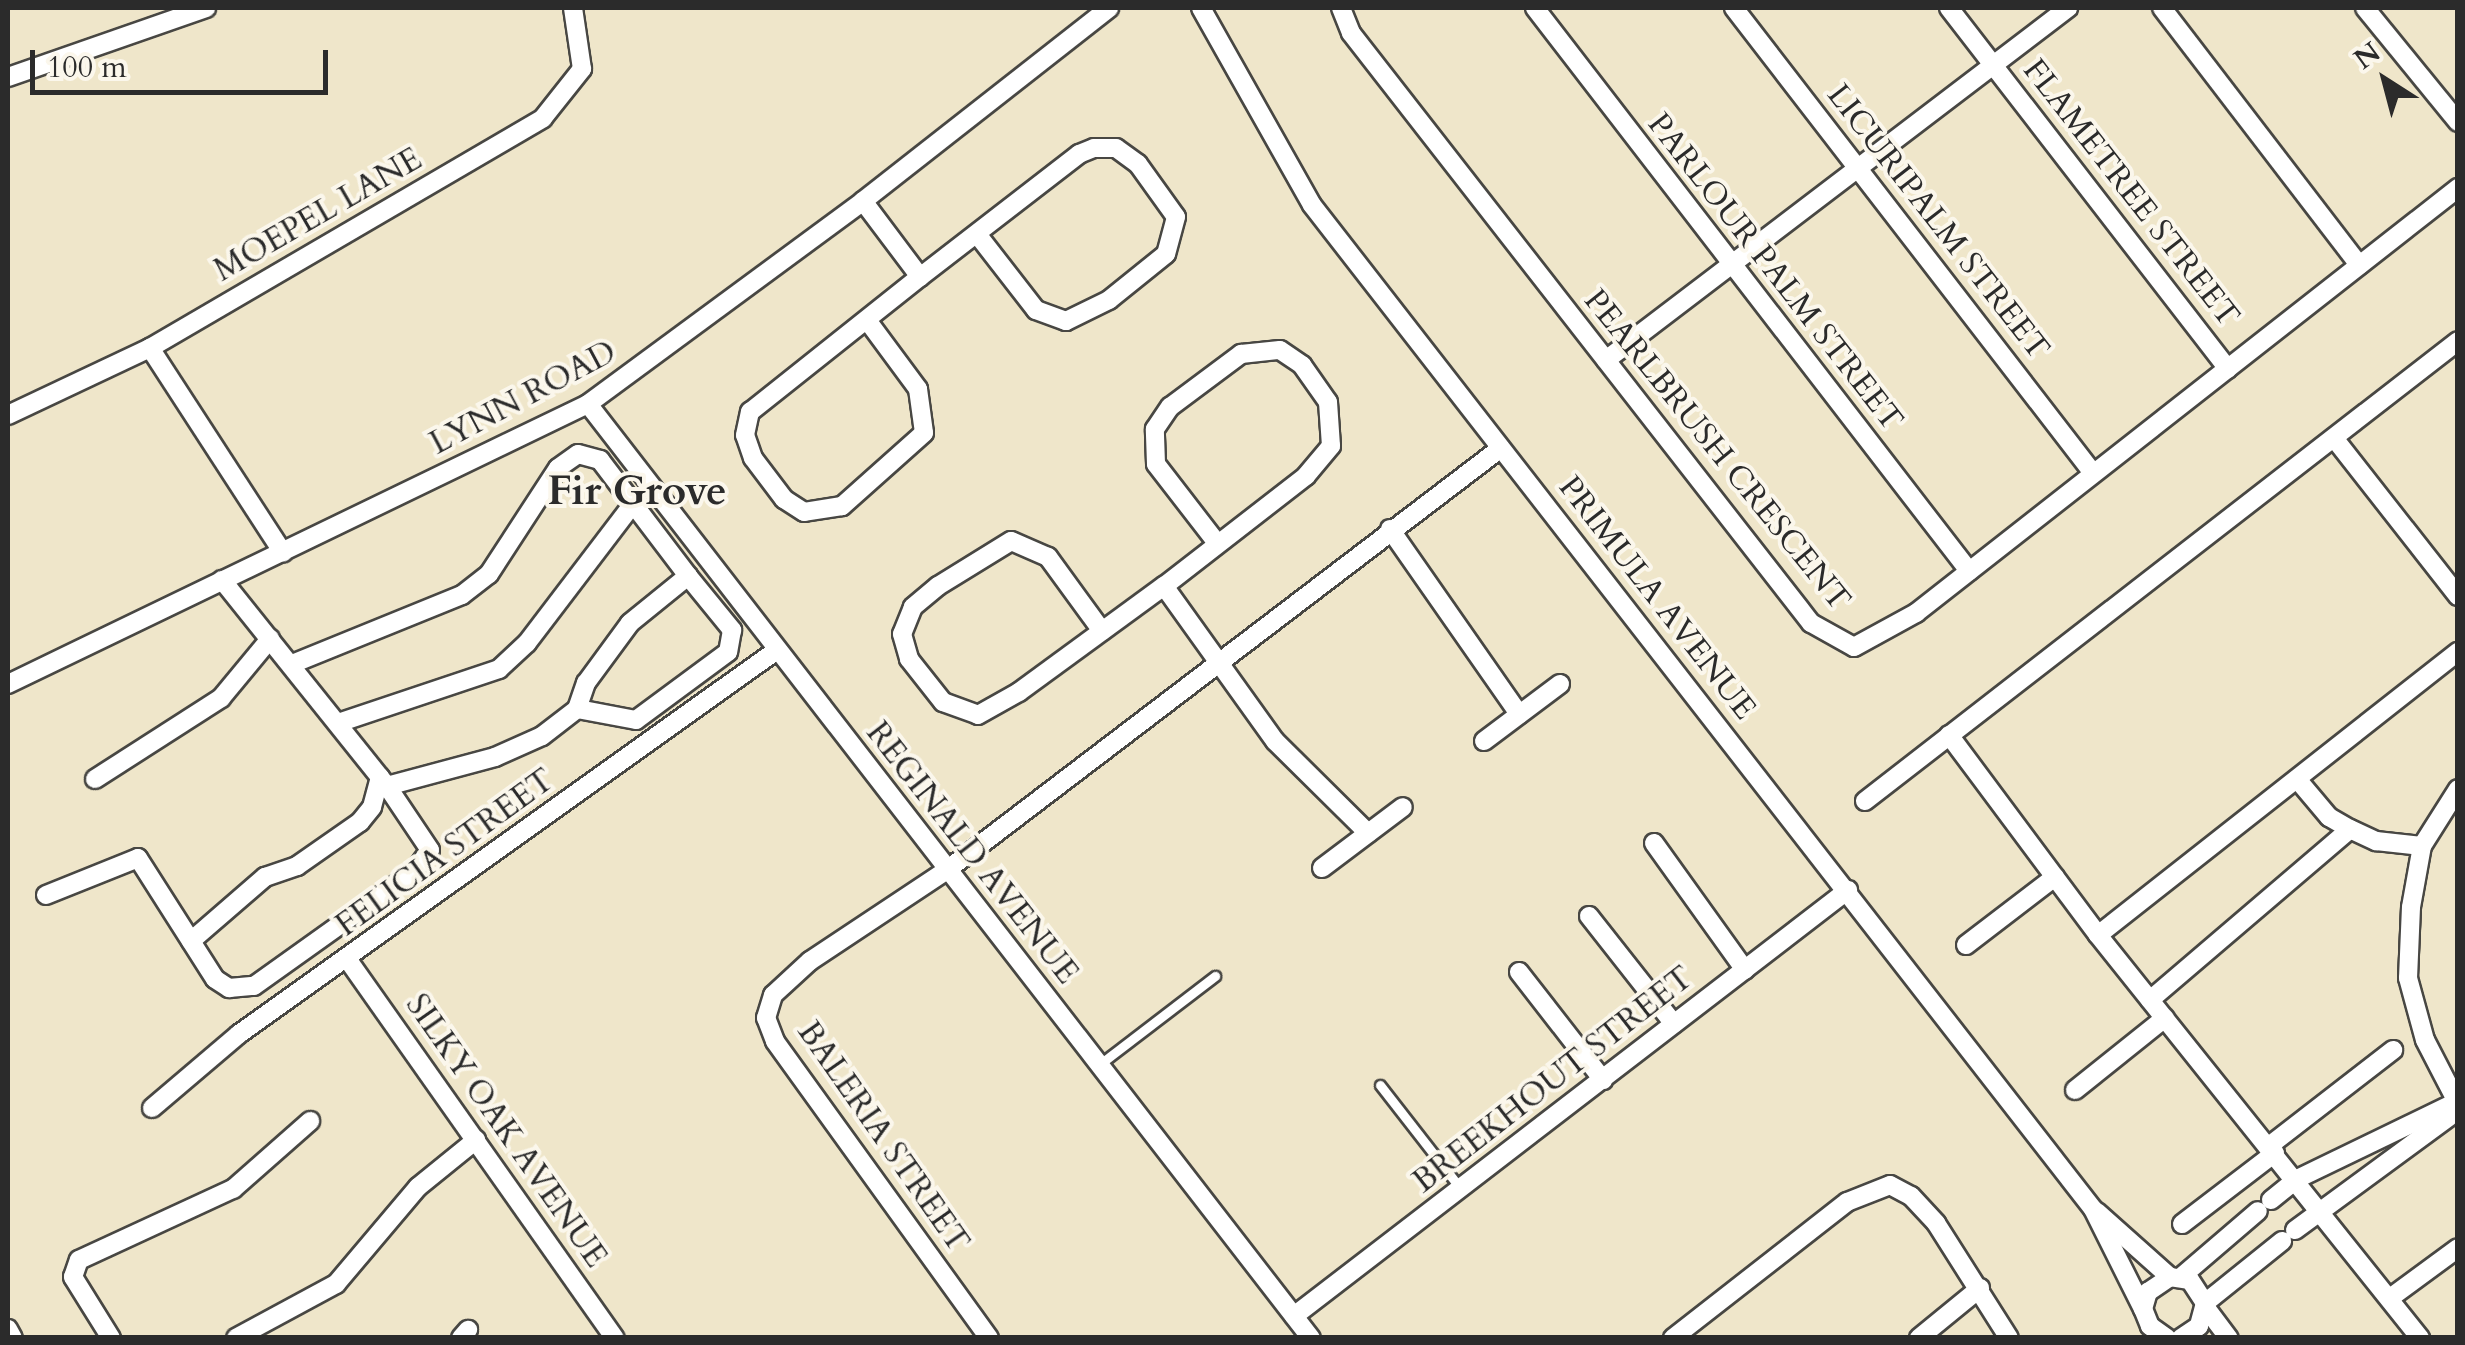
<!DOCTYPE html>
<html>
<head>
<meta charset="utf-8">
<style>
  body { margin:0 }
  #map { position:relative; width:2465px; height:1345px; overflow:hidden; background:#efe6ca; font-family:Cardo,serif }
  div>[style] { position:absolute }
  [style*='--x'] { left:calc(var(--x)*1px); top:calc(var(--y)*1px); width:calc(var(--w)*1px); rotate:calc(var(--a)*1deg) }
  .roads { filter:drop-shadow(2px 0 #484743) drop-shadow(-2px 0 #484743) drop-shadow(0 2px #484743) drop-shadow(0 -2px #484743) }
  .lane>* { height:9px; margin:-4.5px; padding:0 4.5px; transform-origin:4.5px; border-radius:4.5px; background:#fff }
  .street>* { height:18px; margin:-9px; padding:0 9px; transform-origin:9px; border-radius:9px; background:#fff }
  span { translate:-50% -50%; white-space:nowrap; text-align:center; line-height:1.15; -webkit-text-stroke:8px #fbf7ec; paint-order:stroke }
  .street-label { font-size:32px; color:#2b2b2b }
  .district-label { font-size:42px; color:#2b2b2b; font-weight:700 }
  .frame { position:absolute; inset:0; border:10px solid #2b2b2b; pointer-events:none }
  .north { position:absolute; left:2335px; top:30px; width:100px; height:100px; -webkit-text-stroke:8px #fbf7ec; paint-order:stroke; rotate:324deg; font-size:28px; font-weight:700; line-height:40px; text-align:center; color:#2b2b2b }
  .north::after { content:''; display:block; margin:auto; width:35px; height:45px; background:#2b2b2b; clip-path:polygon(50% 0,100% 100%,50% 72%,0 100%) }
  .scale { position:absolute; left:30px; top:50px; width:298px; height:45px; box-sizing:border-box; border:5px solid #2b2b2b; border-top:0; padding-left:12px; font-size:30px; line-height:35px; white-space:nowrap; color:#2b2b2b; -webkit-text-stroke:8px #fbf7ec; paint-order:stroke }
</style>
</head>
<body>
<div id="map">
  <div class="roads">
    <div class="lane">
      <i style="--x:1100;--y:1064;--w:145;--a:-37.4"></i>
      <i style="--x:1380;--y:1085;--w:132;--a:52.1"></i>
    </div>
    <div class="street">
      <i style="--x:1201;--y:8;--w:226;--a:60.6"></i>
      <i style="--x:1312;--y:205;--w:1272;--a:52.12"></i>
      <i style="--x:2093;--y:1209;--w:112;--a:63.4"></i>
      <i style="--x:1341;--y:8;--w:27;--a:68"></i>
      <i style="--x:1351;--y:33;--w:748;--a:52.06"></i>
      <i style="--x:1811;--y:623;--w:49;--a:29.2"></i>
      <i style="--x:1854;--y:647;--w:71;--a:-28.7"></i>
      <i style="--x:1916;--y:613;--w:689;--a:-38.1"></i>
      <i style="--x:1535;--y:8;--w:711;--a:52.37"></i>
      <i style="--x:1734;--y:8;--w:587;--a:52.33"></i>
      <i style="--x:1949;--y:8;--w:456;--a:52.3"></i>
      <i style="--x:2162;--y:8;--w:324;--a:52.5"></i>
      <i style="--x:2365;--y:8;--w:147;--a:50.8"></i>
      <i style="--x:8;--y:77;--w:210;--a:-19.2"></i>
      <i style="--x:863;--y:201;--w:95;--a:53.1"></i>
      <i style="--x:920;--y:277;--w:201;--a:-37.7"></i>
      <i style="--x:1079;--y:154;--w:16;--a:-22"></i>
      <i style="--x:1094;--y:148;--w:22;--a:0"></i>
      <i style="--x:1116;--y:148;--w:27;--a:36"></i>
      <i style="--x:1138;--y:164;--w:65;--a:54.4"></i>
      <i style="--x:1176;--y:217;--w:38;--a:105"></i>
      <i style="--x:1166;--y:254;--w:73;--a:141.1"></i>
      <i style="--x:1109;--y:300;--w:48;--a:154"></i>
      <i style="--x:1066;--y:321;--w:32;--a:-160"></i>
      <i style="--x:1036;--y:310;--w:96;--a:-127.8"></i>
      <i style="--x:867;--y:320;--w:86;--a:53.5"></i>
      <i style="--x:918;--y:389;--w:44;--a:82.2"></i>
      <i style="--x:924;--y:433;--w:110;--a:138.3"></i>
      <i style="--x:842;--y:506;--w:38;--a:171"></i>
      <i style="--x:804;--y:512;--w:24;--a:-147"></i>
      <i style="--x:784;--y:499;--w:51;--a:-127.1"></i>
      <i style="--x:753;--y:458;--w:24;--a:-109"></i>
      <i style="--x:745;--y:435;--w:24;--a:-78"></i>
      <i style="--x:750;--y:412;--w:217;--a:-38.5"></i>
      <i style="--x:150;--y:348;--w:244;--a:57"></i>
      <i style="--x:1606;--y:360;--w:581;--a:-37.3"></i>
      <i style="--x:588;--y:404;--w:1181;--a:52.26"></i>
      <i style="--x:8;--y:415;--w:157;--a:-25.3"></i>
      <i style="--x:150;--y:348;--w:455;--a:-30.3"></i>
      <i style="--x:543;--y:118;--w:63;--a:-51.5"></i>
      <i style="--x:582;--y:69;--w:62;--a:-98.4"></i>
      <i style="--x:2334;--y:438;--w:201;--a:51.9"></i>
      <i style="--x:1390;--y:529;--w:226;--a:55.1"></i>
      <i style="--x:1217;--y:543;--w:100;--a:-127.7"></i>
      <i style="--x:1156;--y:464;--w:35;--a:-92"></i>
      <i style="--x:1155;--y:429;--w:27;--a:-56"></i>
      <i style="--x:1170;--y:407;--w:89;--a:-36.7"></i>
      <i style="--x:1241;--y:354;--w:39;--a:-6"></i>
      <i style="--x:1280;--y:350;--w:27;--a:34"></i>
      <i style="--x:1302;--y:365;--w:45;--a:54.9"></i>
      <i style="--x:1328;--y:402;--w:44;--a:86.1"></i>
      <i style="--x:1331;--y:446;--w:39;--a:130"></i>
      <i style="--x:1306;--y:476;--w:180;--a:142.2"></i>
      <i style="--x:1164;--y:586;--w:191;--a:54.4"></i>
      <i style="--x:1275;--y:741;--w:131;--a:44.7"></i>
      <i style="--x:222;--y:580;--w:264;--a:51.3"></i>
      <i style="--x:387;--y:786;--w:112;--a:-15"></i>
      <i style="--x:495;--y:757;--w:51;--a:-24.1"></i>
      <i style="--x:542;--y:736;--w:44;--a:-37.6"></i>
      <i style="--x:577;--y:709;--w:28;--a:-71"></i>
      <i style="--x:586;--y:683;--w:74;--a:-53.7"></i>
      <i style="--x:630;--y:623;--w:75;--a:-39"></i>
      <i style="--x:688;--y:576;--w:70;--a:50.8"></i>
      <i style="--x:732;--y:630;--w:22;--a:100"></i>
      <i style="--x:728;--y:652;--w:114;--a:143.5"></i>
      <i style="--x:636;--y:720;--w:60;--a:-169.4"></i>
      <i style="--x:1102;--y:631;--w:92;--a:-126.1"></i>
      <i style="--x:1048;--y:557;--w:40;--a:-156.6"></i>
      <i style="--x:1011;--y:541;--w:86;--a:148.3"></i>
      <i style="--x:938;--y:586;--w:33;--a:140"></i>
      <i style="--x:913;--y:607;--w:29;--a:112"></i>
      <i style="--x:902;--y:634;--w:26;--a:74"></i>
      <i style="--x:909;--y:659;--w:55;--a:51.7"></i>
      <i style="--x:943;--y:702;--w:37;--a:20"></i>
      <i style="--x:978;--y:715;--w:47;--a:-29.3"></i>
      <i style="--x:1019;--y:692;--w:180;--a:-36.2"></i>
      <i style="--x:292;--y:664;--w:183;--a:-22.1"></i>
      <i style="--x:462;--y:595;--w:34;--a:-38"></i>
      <i style="--x:489;--y:574;--w:126;--a:-56.9"></i>
      <i style="--x:558;--y:468;--w:24;--a:-35"></i>
      <i style="--x:578;--y:454;--w:23;--a:15"></i>
      <i style="--x:600;--y:460;--w:146;--a:52.8"></i>
      <i style="--x:8;--y:684;--w:644;--a:-25.77"></i>
      <i style="--x:588;--y:404;--w:342;--a:-36.4"></i>
      <i style="--x:863;--y:201;--w:313;--a:-38.1"></i>
      <i style="--x:338;--y:723;--w:170;--a:-18.5"></i>
      <i style="--x:499;--y:669;--w:38;--a:-43"></i>
      <i style="--x:527;--y:643;--w:175;--a:-52.7"></i>
      <i style="--x:1949;--y:735;--w:249;--a:53.3"></i>
      <i style="--x:2098;--y:935;--w:516;--a:51.37"></i>
      <i style="--x:1484;--y:741;--w:95;--a:-36.9"></i>
      <i style="--x:95;--y:779;--w:150;--a:-32.7"></i>
      <i style="--x:221;--y:698;--w:77;--a:-50.3"></i>
      <i style="--x:2297;--y:779;--w:50;--a:49.9"></i>
      <i style="--x:2329;--y:817;--w:24;--a:30"></i>
      <i style="--x:2350;--y:829;--w:29;--a:25"></i>
      <i style="--x:2376;--y:841;--w:46;--a:6.2"></i>
      <i style="--x:2458;--y:789;--w:67;--a:122.3"></i>
      <i style="--x:2422;--y:846;--w:62;--a:100.2"></i>
      <i style="--x:2411;--y:907;--w:71;--a:92.4"></i>
      <i style="--x:2408;--y:978;--w:64;--a:74.7"></i>
      <i style="--x:2425;--y:1040;--w:72;--a:62.7"></i>
      <i style="--x:1865;--y:801;--w:750;--a:-37.8"></i>
      <i style="--x:1654;--y:843;--w:156;--a:54.4"></i>
      <i style="--x:1322;--y:868;--w:101;--a:-37"></i>
      <i style="--x:46;--y:895;--w:99;--a:-21.9"></i>
      <i style="--x:138;--y:858;--w:143;--a:57.5"></i>
      <i style="--x:215;--y:979;--w:17;--a:33"></i>
      <i style="--x:229;--y:988;--w:25;--a:-5"></i>
      <i style="--x:254;--y:986;--w:196;--a:-35.5"></i>
      <i style="--x:414;--y:872;--w:27;--a:-54"></i>
      <i style="--x:430;--y:850;--w:77;--a:-123.9"></i>
      <i style="--x:1589;--y:916;--w:137;--a:51.8"></i>
      <i style="--x:2098;--y:935;--w:458;--a:-38.2"></i>
      <i style="--x:191;--y:941;--w:98;--a:-40.9"></i>
      <i style="--x:265;--y:877;--w:34;--a:-19"></i>
      <i style="--x:297;--y:866;--w:77;--a:-34.9"></i>
      <i style="--x:360;--y:822;--w:19;--a:-51"></i>
      <i style="--x:372;--y:807;--w:31;--a:-75"></i>
      <i style="--x:1966;--y:945;--w:112;--a:-37.4"></i>
      <i style="--x:348;--y:960;--w:463;--a:54.8"></i>
      <i style="--x:1519;--y:972;--w:137;--a:52.1"></i>
      <i style="--x:2150;--y:1000;--w:263;--a:-40.5"></i>
      <i style="--x:2075;--y:1090;--w:115;--a:-38.7"></i>
      <i style="--x:152;--y:1108;--w:114;--a:-40.4"></i>
      <i style="--x:239;--y:1034;--w:661;--a:-35.52"></i>
      <i style="--x:2269;--y:1146;--w:157;--a:-37.7"></i>
      <i style="--x:2271;--y:1200;--w:33;--a:-39"></i>
      <i style="--x:2297;--y:1179;--w:179;--a:-25.8"></i>
      <i style="--x:2097;--y:1212;--w:98;--a:41.7"></i>
      <i style="--x:2182;--y:1224;--w:117;--a:-37.4"></i>
      <i style="--x:2295;--y:1230;--w:191;--a:-36.3"></i>
      <i style="--x:2181;--y:1277;--w:101;--a:-40.6"></i>
      <i style="--x:2390;--y:1298;--w:84;--a:-36.3"></i>
      <i style="--x:2205;--y:1303;--w:99;--a:-38.8"></i>
      <i style="--x:2206;--y:1308;--w:38;--a:53"></i>
      <i style="--x:1294;--y:1316;--w:699;--a:-37.56"></i>
      <i style="--x:8;--y:1329;--w:10;--a:61"></i>
      <i style="--x:111;--y:1338;--w:72;--a:-121.9"></i>
      <i style="--x:73;--y:1277;--w:18;--a:-71"></i>
      <i style="--x:79;--y:1260;--w:170;--a:-24.8"></i>
      <i style="--x:233;--y:1189;--w:103;--a:-41.4"></i>
      <i style="--x:236;--y:1338;--w:114;--a:-28.4"></i>
      <i style="--x:336;--y:1284;--w:127;--a:-49.8"></i>
      <i style="--x:418;--y:1187;--w:75;--a:-39"></i>
      <i style="--x:461;--y:1338;--w:11;--a:-49"></i>
      <i style="--x:989;--y:1338;--w:366;--a:-125.8"></i>
      <i style="--x:775;--y:1041;--w:25;--a:-111"></i>
      <i style="--x:766;--y:1018;--w:24;--a:-73"></i>
      <i style="--x:773;--y:995;--w:50;--a:-42.6"></i>
      <i style="--x:810;--y:961;--w:164;--a:-33.6"></i>
      <i style="--x:947;--y:870;--w:696;--a:-37.3"></i>
      <i style="--x:1673;--y:1338;--w:221;--a:-38"></i>
      <i style="--x:1847;--y:1202;--w:46;--a:-21.6"></i>
      <i style="--x:1890;--y:1185;--w:24;--a:28"></i>
      <i style="--x:1911;--y:1196;--w:37;--a:47"></i>
      <i style="--x:1936;--y:1223;--w:136;--a:57.6"></i>
      <i style="--x:1919;--y:1338;--w:79;--a:-39.3"></i>
      <i style="--x:2167;--y:1338;--w:21;--a:-145"></i>
      <i style="--x:2150;--y:1326;--w:18;--a:-112"></i>
      <i style="--x:2143;--y:1309;--w:18;--a:-74"></i>
      <i style="--x:2148;--y:1292;--w:27;--a:-34"></i>
      <i style="--x:2170;--y:1277;--w:20;--a:9"></i>
      <i style="--x:2190;--y:1280;--w:27;--a:57"></i>
      <i style="--x:2205;--y:1303;--w:24;--a:105"></i>
      <i style="--x:2199;--y:1326;--w:22;--a:146"></i>
    </div>
  </div>
  <div class="street-label">
    <span style="left:2131px;top:193px;rotate:52deg">FLAMETREE STREET</span>
    <span style="left:318px;top:215px;rotate:-30deg">MOEPEL LANE</span>
    <span style="left:1938px;top:222px;rotate:52deg">LICURIPALM STREET</span>
    <span style="left:1775px;top:272px;rotate:52deg">PARLOUR PALM STREET</span>
    <span style="left:523px;top:398px;rotate:-28deg">LYNN ROAD</span>
    <span style="left:1717px;top:450px;rotate:51deg">PEARLBRUSH CRESCENT</span>
    <span style="left:1657px;top:598px;rotate:52deg">PRIMULA AVENUE</span>
    <span style="left:445px;top:853px;rotate:-36deg">FELICIA STREET</span>
    <span style="left:972px;top:853px;rotate:52deg">REGINALD AVENUE</span>
    <span style="left:1553px;top:1080px;rotate:-38deg">BREEKHOUT STREET</span>
    <span style="left:506px;top:1131px;rotate:55deg">SILKY OAK AVENUE</span>
    <span style="left:883px;top:1137px;rotate:55deg">BALERIA STREET</span>
  </div>
  <div class="district-label">
    <span style="left:637px;top:491px">Fir Grove</span>
  </div>
  <div class="frame"></div>
  <div class="north">N</div>
  <div class="scale">100 m</div>
</div>
</body>
</html>
